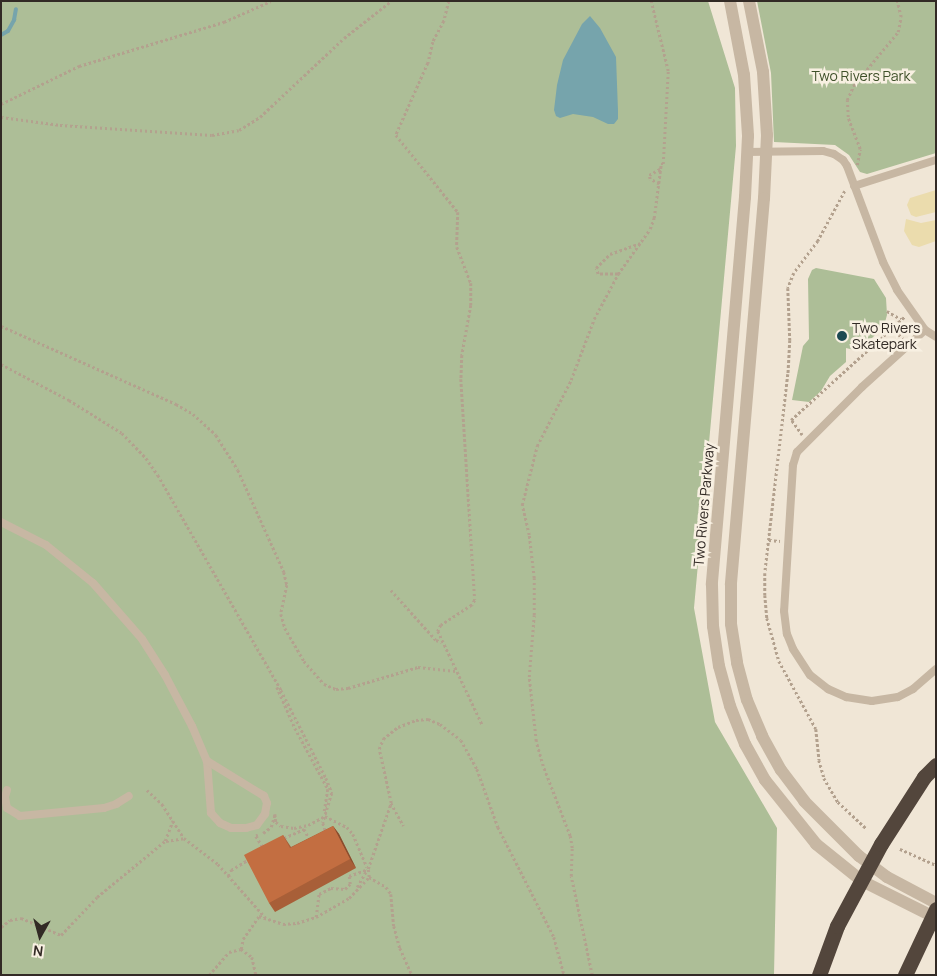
<!DOCTYPE html>
<html>
<head>
<meta charset="utf-8">
<style>
  body { margin:0 }
  #map { position:relative; width:937px; height:976px; overflow:hidden; background:#f0e6d6; font-family:Manrope,sans-serif }
  div>[style] { position:absolute }
  [style*='--x'] { left:calc(var(--x)*1px); top:calc(var(--y)*1px); width:calc(var(--w)*1px); rotate:calc(var(--a)*1deg) }
  .green>* { inset:0; background:#adbe97 }
  .sand>* { inset:0; background:#ebdcad }
  .water>* { inset:0; background:#76a4ac }
  .stream>* { height:4px; margin:-2px; padding:0 2px; transform-origin:2px; border-radius:2px; background:#76a4ac }
  .path>* { height:2.5px; margin-top:-1.25px; transform-origin:0; background:repeating-linear-gradient(90deg,#b3a18e 0 2.5px,transparent 0 5px) }
  .service>* { height:8px; margin:-4px; padding:0 4px; transform-origin:4px; border-radius:4px; background:#c7b7a3 }
  .minor>* { height:12px; margin:-6px; padding:0 6px; transform-origin:6px; border-radius:6px; background:#c7b7a3 }
  .motorway>* { height:15px; margin:-7.5px; padding:0 7.5px; transform-origin:7.5px; border-radius:7.5px; background:#53463c }
  .motorway-bridge>* { height:15px; margin:-7.5px; padding:0 7.5px; transform-origin:7.5px; border-radius:7.5px; background:#53463c }
  .wall>* { inset:0; background:#a85f38 }
  .shaded-wall>* { inset:0; background:#884d2e }
  .building>* { inset:0; background:#c36e41 }
  .dots>* { width:14px; height:14px; translate:-50% -50%; box-sizing:border-box; border:2px solid #f8f0e2; border-radius:50% }
  span { translate:-50% -50%; white-space:nowrap; text-align:center; line-height:1.15; -webkit-text-stroke:5px #f8f0e2; paint-order:stroke }
  .park-label { font-size:14px; color:#3e5029 }
  .poi-label { font-size:14px; color:#322a25 }
  .left { translate:0 -50%; text-align:left }
  .street-label { font-size:14px; color:#322a25 }
  .frame { position:absolute; inset:0; border:2px solid #322a25; pointer-events:none }
  .north { position:absolute; left:15px; top:911px; width:50px; height:50px; -webkit-text-stroke:4px #f8f0e2; paint-order:stroke; rotate:187deg; font-size:14px; font-weight:700; line-height:20px; text-align:center; color:#322a25 }
  .north::after { content:''; display:block; margin:auto; width:18px; height:22px; background:#322a25; clip-path:polygon(50% 0,100% 100%,50% 72%,0 100%) }
</style>
</head>
<body>
<div id="map">
  <div class="green">
    <i style="clip-path:polygon(4px 1px,708px 1px,735px 88px,736px 146px,694px 608px,715px 722px,777px 828px,774px 975px,1px 975px,1px 3px)"></i>
    <i style="clip-path:polygon(757px 1px,936px 1px,936px 153px,867px 174px,860px 172px,849px 155px,835px 145px,774px 142px,771px 73px)"></i>
    <i style="clip-path:polygon(816px 268px,874px 279px,886px 298px,887px 315px,884px 326px,864px 346px,854px 350px,846px 348px,846px 362px,830px 376px,821px 391px,809px 402px,792px 400px,803px 346px,809px 339px,808px 279px,812px 270px)"></i>
  </div>
  <div class="sand">
    <i style="clip-path:polygon(936px 190px,936px 212px,916px 217px,911px 215px,907px 205px,910px 198px)"></i>
    <i style="clip-path:polygon(906px 219px,921px 223px,936px 220px,936px 241px,919px 247px,912px 245px,904px 231px)"></i>
  </div>
  <div class="water">
    <i style="clip-path:polygon(590px 16px,600px 28px,616px 57px,618px 111px,618px 119px,614px 124px,608px 124px,593px 117px,573px 114px,560px 118px,556px 116px,554px 110px,557px 85px,563px 60px,582px 24px)"></i>
  </div>
  <div class="stream">
    <i style="--x:1;--y:35;--w:8;--a:-30"></i>
    <i style="--x:8;--y:31;--w:13;--a:-61"></i>
    <i style="--x:14;--y:20;--w:11;--a:-80"></i>
  </div>
  <div class="path">
    <i style="--x:449;--y:1;--w:21;--a:104"></i>
    <i style="--x:444;--y:21;--w:24;--a:118"></i>
    <i style="--x:433;--y:42;--w:22;--a:103"></i>
    <i style="--x:428;--y:63;--w:79;--a:114"></i>
    <i style="--x:396;--y:135;--w:99;--a:51.2"></i>
    <i style="--x:458;--y:212;--w:35;--a:92"></i>
    <i style="--x:457;--y:247;--w:39;--a:69"></i>
    <i style="--x:471;--y:283;--w:22;--a:90"></i>
    <i style="--x:471;--y:305;--w:51;--a:100.2"></i>
    <i style="--x:462;--y:355;--w:24;--a:92"></i>
    <i style="--x:461;--y:379;--w:221;--a:86.4"></i>
    <i style="--x:475;--y:600;--w:6;--a:121"></i>
    <i style="--x:472;--y:605;--w:37;--a:147"></i>
    <i style="--x:441;--y:625;--w:7;--a:117"></i>
    <i style="--x:438;--y:631;--w:103;--a:64.7"></i>
    <i style="--x:1;--y:104;--w:87;--a:-26"></i>
    <i style="--x:79;--y:66;--w:152;--a:-16.9"></i>
    <i style="--x:224;--y:22;--w:51;--a:-24.1"></i>
    <i style="--x:1;--y:117;--w:60;--a:7.7"></i>
    <i style="--x:60;--y:125;--w:152;--a:3.8"></i>
    <i style="--x:212;--y:135;--w:27;--a:-10"></i>
    <i style="--x:239;--y:130;--w:25;--a:-32"></i>
    <i style="--x:260;--y:117;--w:115;--a:-43.2"></i>
    <i style="--x:344;--y:38;--w:60;--a:-38.2"></i>
    <i style="--x:857;--y:165;--w:16;--a:-79"></i>
    <i style="--x:860;--y:149;--w:34;--a:-111"></i>
    <i style="--x:848;--y:117;--w:17;--a:-93"></i>
    <i style="--x:847;--y:100;--w:17;--a:-65"></i>
    <i style="--x:854;--y:85;--w:69;--a:-50.3"></i>
    <i style="--x:898;--y:32;--w:15;--a:-79"></i>
    <i style="--x:901;--y:17;--w:16;--a:-104"></i>
    <i style="--x:659;--y:184;--w:10;--a:-151"></i>
    <i style="--x:650;--y:179;--w:4;--a:-104"></i>
    <i style="--x:649;--y:175;--w:13;--a:-29"></i>
    <i style="--x:845;--y:191;--w:57;--a:118.4"></i>
    <i style="--x:818;--y:241;--w:40;--a:127"></i>
    <i style="--x:794;--y:273;--w:16;--a:112"></i>
    <i style="--x:788;--y:288;--w:52;--a:87.8"></i>
    <i style="--x:790;--y:340;--w:34;--a:93"></i>
    <i style="--x:788;--y:374;--w:200;--a:96.6"></i>
    <i style="--x:765;--y:573;--w:22;--a:90"></i>
    <i style="--x:765;--y:595;--w:23;--a:85"></i>
    <i style="--x:767;--y:618;--w:45;--a:74.4"></i>
    <i style="--x:779;--y:661;--w:77;--a:61.4"></i>
    <i style="--x:816;--y:729;--w:31;--a:84"></i>
    <i style="--x:819;--y:760;--w:19;--a:74"></i>
    <i style="--x:824;--y:778;--w:28;--a:60"></i>
    <i style="--x:838;--y:802;--w:38;--a:43"></i>
    <i style="--x:618;--y:274;--w:20;--a:180"></i>
    <i style="--x:598;--y:274;--w:6;--a:-108"></i>
    <i style="--x:596;--y:268;--w:20;--a:-45"></i>
    <i style="--x:610;--y:254;--w:32;--a:-20"></i>
    <i style="--x:887;--y:311;--w:16;--a:30"></i>
    <i style="--x:1;--y:326;--w:192;--a:24"></i>
    <i style="--x:176;--y:404;--w:20;--a:30"></i>
    <i style="--x:193;--y:414;--w:31;--a:42"></i>
    <i style="--x:216;--y:435;--w:41;--a:57.8"></i>
    <i style="--x:238;--y:470;--w:112;--a:65.7"></i>
    <i style="--x:284;--y:572;--w:13;--a:77"></i>
    <i style="--x:287;--y:585;--w:30;--a:102"></i>
    <i style="--x:281;--y:614;--w:15;--a:74"></i>
    <i style="--x:285;--y:628;--w:38;--a:60"></i>
    <i style="--x:304;--y:661;--w:30;--a:49"></i>
    <i style="--x:324;--y:684;--w:13;--a:23"></i>
    <i style="--x:336;--y:689;--w:12;--a:-5"></i>
    <i style="--x:348;--y:688;--w:73;--a:-16.7"></i>
    <i style="--x:418;--y:667;--w:38;--a:6"></i>
    <i style="--x:892;--y:327;--w:16;--a:47"></i>
    <i style="--x:880;--y:337;--w:16;--a:45"></i>
    <i style="--x:1;--y:364;--w:77;--a:27.9"></i>
    <i style="--x:69;--y:400;--w:62;--a:31.9"></i>
    <i style="--x:122;--y:433;--w:35;--a:46"></i>
    <i style="--x:146;--y:458;--w:21;--a:55"></i>
    <i style="--x:158;--y:475;--w:248;--a:60.2"></i>
    <i style="--x:281;--y:690;--w:99;--a:62.9"></i>
    <i style="--x:326;--y:778;--w:16;--a:68"></i>
    <i style="--x:332;--y:793;--w:31;--a:107"></i>
    <i style="--x:323;--y:823;--w:9;--a:72"></i>
    <i style="--x:802;--y:435;--w:19;--a:-126"></i>
    <i style="--x:791;--y:420;--w:153;--a:-42.3"></i>
    <i style="--x:769;--y:540;--w:11;--a:5"></i>
    <i style="--x:391;--y:590;--w:67;--a:48"></i>
    <i style="--x:436;--y:640;--w:6;--a:18"></i>
    <i style="--x:277;--y:687;--w:45;--a:66.3"></i>
    <i style="--x:295;--y:728;--w:69;--a:61.6"></i>
    <i style="--x:328;--y:789;--w:24;--a:99"></i>
    <i style="--x:147;--y:790;--w:21;--a:43"></i>
    <i style="--x:162;--y:804;--w:40;--a:57.1"></i>
    <i style="--x:184;--y:838;--w:43;--a:37.4"></i>
    <i style="--x:218;--y:864;--w:72;--a:48.4"></i>
    <i style="--x:391;--y:803;--w:55;--a:-102.5"></i>
    <i style="--x:379;--y:749;--w:11;--a:-68"></i>
    <i style="--x:383;--y:739;--w:19;--a:-39"></i>
    <i style="--x:398;--y:727;--w:19;--a:-21"></i>
    <i style="--x:416;--y:720;--w:12;--a:-5"></i>
    <i style="--x:428;--y:719;--w:13;--a:23"></i>
    <i style="--x:440;--y:724;--w:26;--a:37"></i>
    <i style="--x:461;--y:740;--w:33;--a:61"></i>
    <i style="--x:477;--y:769;--w:62;--a:70.1"></i>
    <i style="--x:498;--y:827;--w:123;--a:63"></i>
    <i style="--x:554;--y:937;--w:39;--a:75"></i>
    <i style="--x:263;--y:833;--w:10;--a:-37"></i>
    <i style="--x:271;--y:827;--w:14;--a:-73"></i>
    <i style="--x:275;--y:814;--w:8;--a:83"></i>
    <i style="--x:276;--y:822;--w:6;--a:39"></i>
    <i style="--x:281;--y:826;--w:13;--a:9"></i>
    <i style="--x:294;--y:828;--w:14;--a:-12"></i>
    <i style="--x:308;--y:825;--w:19;--a:-28"></i>
    <i style="--x:325;--y:816;--w:25;--a:27"></i>
    <i style="--x:347;--y:827;--w:9;--a:49"></i>
    <i style="--x:353;--y:834;--w:36;--a:67"></i>
    <i style="--x:258;--y:835;--w:2;--a:153"></i>
    <i style="--x:256;--y:836;--w:15;--a:58"></i>
    <i style="--x:284;--y:838;--w:22;--a:-24"></i>
    <i style="--x:304;--y:829;--w:13;--a:61"></i>
    <i style="--x:166;--y:841;--w:18;--a:-9"></i>
    <i style="--x:900;--y:849;--w:39;--a:24"></i>
    <i style="--x:228;--y:876;--w:7;--a:-63"></i>
    <i style="--x:231;--y:870;--w:21;--a:-31"></i>
    <i style="--x:369;--y:877;--w:20;--a:30"></i>
    <i style="--x:386;--y:887;--w:9;--a:54"></i>
    <i style="--x:391;--y:894;--w:32;--a:85"></i>
    <i style="--x:394;--y:926;--w:23;--a:75"></i>
    <i style="--x:400;--y:948;--w:30;--a:66"></i>
    <i style="--x:357;--y:887;--w:20;--a:-60"></i>
    <i style="--x:316;--y:917;--w:23;--a:-83"></i>
    <i style="--x:319;--y:894;--w:13;--a:-27"></i>
    <i style="--x:331;--y:888;--w:14;--a:4"></i>
    <i style="--x:345;--y:889;--w:7;--a:-45"></i>
    <i style="--x:350;--y:884;--w:8;--a:-97"></i>
    <i style="--x:349;--y:876;--w:20;--a:-20"></i>
    <i style="--x:1;--y:927;--w:11;--a:-38"></i>
    <i style="--x:10;--y:920;--w:11;--a:-10"></i>
    <i style="--x:21;--y:918;--w:43;--a:23"></i>
    <i style="--x:61;--y:935;--w:52;--a:-46.5"></i>
    <i style="--x:97;--y:897;--w:88;--a:-39.5"></i>
    <i style="--x:165;--y:841;--w:22;--a:-69"></i>
    <i style="--x:241;--y:949;--w:10;--a:-79"></i>
    <i style="--x:243;--y:939;--w:28;--a:-55"></i>
    <i style="--x:259;--y:916;--w:25;--a:18"></i>
    <i style="--x:283;--y:924;--w:14;--a:-4"></i>
    <i style="--x:297;--y:923;--w:20;--a:-18"></i>
    <i style="--x:316;--y:917;--w:38;--a:-30"></i>
    <i style="--x:349;--y:898;--w:29;--a:-46"></i>
    <i style="--x:369;--y:877;--w:8;--a:-97"></i>
    <i style="--x:368;--y:869;--w:70;--a:-70.8"></i>
    <i style="--x:391;--y:803;--w:26;--a:61"></i>
    <i style="--x:209;--y:975;--w:30;--a:-49"></i>
    <i style="--x:229;--y:952;--w:12;--a:-14"></i>
    <i style="--x:241;--y:949;--w:14;--a:36"></i>
    <i style="--x:252;--y:957;--w:18;--a:77"></i>
    <i style="--x:592;--y:975;--w:101;--a:-102"></i>
    <i style="--x:571;--y:876;--w:28;--a:-88"></i>
    <i style="--x:572;--y:848;--w:12;--a:-99"></i>
    <i style="--x:570;--y:836;--w:75;--a:-111.1"></i>
    <i style="--x:543;--y:766;--w:26;--a:-106"></i>
    <i style="--x:536;--y:741;--w:64;--a:-96.2"></i>
    <i style="--x:529;--y:677;--w:62;--a:-85.4"></i>
    <i style="--x:534;--y:615;--w:37;--a:-90"></i>
    <i style="--x:534;--y:578;--w:43;--a:-96.6"></i>
    <i style="--x:529;--y:535;--w:31;--a:-103"></i>
    <i style="--x:522;--y:505;--w:61;--a:-75.7"></i>
    <i style="--x:537;--y:446;--w:74;--a:-62.7"></i>
    <i style="--x:571;--y:380;--w:65;--a:-69.3"></i>
    <i style="--x:594;--y:319;--w:51;--a:-61.9"></i>
    <i style="--x:618;--y:274;--w:55;--a:-54.6"></i>
    <i style="--x:650;--y:229;--w:12;--a:-70"></i>
    <i style="--x:654;--y:218;--w:54;--a:-82.6"></i>
    <i style="--x:661;--y:164;--w:2;--a:0"></i>
    <i style="--x:663;--y:164;--w:93;--a:-86.9"></i>
    <i style="--x:668;--y:71;--w:72;--a:-103.7"></i>
  </div>
  <div class="service">
    <i style="--x:747;--y:152;--w:76;--a:-0.8"></i>
    <i style="--x:823;--y:151;--w:11;--a:15"></i>
    <i style="--x:834;--y:154;--w:11;--a:34"></i>
    <i style="--x:843;--y:160;--w:7;--a:56"></i>
    <i style="--x:847;--y:166;--w:103;--a:69.4"></i>
    <i style="--x:883;--y:262;--w:31;--a:63"></i>
    <i style="--x:897;--y:290;--w:49;--a:55"></i>
    <i style="--x:925;--y:330;--w:13;--a:32"></i>
    <i style="--x:854;--y:186;--w:86;--a:-17.6"></i>
    <i style="--x:925;--y:330;--w:85;--a:137.9"></i>
    <i style="--x:862;--y:387;--w:92;--a:135"></i>
    <i style="--x:797;--y:452;--w:14;--a:107"></i>
    <i style="--x:793;--y:465;--w:146;--a:93.5"></i>
    <i style="--x:784;--y:611;--w:23;--a:83"></i>
    <i style="--x:787;--y:634;--w:16;--a:68"></i>
    <i style="--x:793;--y:649;--w:31;--a:57"></i>
    <i style="--x:810;--y:675;--w:23;--a:38"></i>
    <i style="--x:828;--y:689;--w:20;--a:24"></i>
    <i style="--x:846;--y:697;--w:26;--a:9"></i>
    <i style="--x:872;--y:701;--w:26;--a:-9"></i>
    <i style="--x:898;--y:697;--w:17;--a:-28"></i>
    <i style="--x:913;--y:689;--w:30;--a:-41"></i>
    <i style="--x:1;--y:522;--w:51;--a:27.1"></i>
    <i style="--x:46;--y:545;--w:60;--a:39"></i>
    <i style="--x:93;--y:583;--w:74;--a:48.8"></i>
    <i style="--x:142;--y:639;--w:43;--a:57.4"></i>
    <i style="--x:165;--y:675;--w:58;--a:62.1"></i>
    <i style="--x:192;--y:726;--w:38;--a:67"></i>
    <i style="--x:207;--y:761;--w:52;--a:85.6"></i>
    <i style="--x:211;--y:813;--w:13;--a:48"></i>
    <i style="--x:220;--y:823;--w:12;--a:24"></i>
    <i style="--x:231;--y:828;--w:15;--a:0"></i>
    <i style="--x:246;--y:828;--w:11;--a:-15"></i>
    <i style="--x:257;--y:825;--w:14;--a:-54"></i>
    <i style="--x:265;--y:814;--w:11;--a:-80"></i>
    <i style="--x:267;--y:803;--w:8;--a:-113"></i>
    <i style="--x:264;--y:796;--w:67;--a:-148.4"></i>
    <i style="--x:7;--y:790;--w:7;--a:106"></i>
    <i style="--x:5;--y:797;--w:11;--a:80"></i>
    <i style="--x:7;--y:808;--w:15;--a:32"></i>
    <i style="--x:20;--y:816;--w:84;--a:-5.4"></i>
    <i style="--x:104;--y:808;--w:13;--a:-18"></i>
    <i style="--x:116;--y:804;--w:15;--a:-32"></i>
  </div>
  <div class="minor">
    <i style="--x:730;--y:1;--w:75;--a:79.3"></i>
    <i style="--x:744;--y:75;--w:61;--a:86.2"></i>
    <i style="--x:748;--y:136;--w:61;--a:92.8"></i>
    <i style="--x:745;--y:197;--w:389;--a:94.9"></i>
    <i style="--x:712;--y:585;--w:41;--a:88.6"></i>
    <i style="--x:713;--y:626;--w:40;--a:81.5"></i>
    <i style="--x:719;--y:666;--w:41;--a:74.6"></i>
    <i style="--x:730;--y:706;--w:41;--a:68.5"></i>
    <i style="--x:745;--y:744;--w:41;--a:60.9"></i>
    <i style="--x:765;--y:780;--w:82;--a:51.4"></i>
    <i style="--x:816;--y:844;--w:59;--a:38.8"></i>
    <i style="--x:862;--y:881;--w:83;--a:26.6"></i>
    <i style="--x:749;--y:1;--w:72;--a:78.8"></i>
    <i style="--x:763;--y:72;--w:63;--a:86.4"></i>
    <i style="--x:767;--y:135;--w:63;--a:92.7"></i>
    <i style="--x:764;--y:198;--w:388;--a:94.9"></i>
    <i style="--x:731;--y:585;--w:39;--a:90"></i>
    <i style="--x:731;--y:624;--w:39;--a:81"></i>
    <i style="--x:737;--y:663;--w:38;--a:75"></i>
    <i style="--x:747;--y:700;--w:39;--a:67"></i>
    <i style="--x:762;--y:736;--w:39;--a:61"></i>
    <i style="--x:781;--y:770;--w:39;--a:53"></i>
    <i style="--x:804;--y:801;--w:78;--a:45"></i>
    <i style="--x:859;--y:856;--w:35;--a:37"></i>
    <i style="--x:887;--y:877;--w:55;--a:28"></i>
  </div>
  <div class="motorway">
    <i style="--x:819;--y:975;--w:52;--a:-69.8"></i>
    <i style="--x:837;--y:926;--w:93;--a:-61.8"></i>
    <i style="--x:881;--y:844;--w:80;--a:-57.3"></i>
    <i style="--x:924;--y:777;--w:17;--a:-45"></i>
  </div>
  <div class="motorway-bridge">
    <i style="--x:905;--y:975;--w:73;--a:-64.8"></i>
  </div>
  <div class="wall">
    <i style="clip-path:polygon(333px 826px,339px 834px,356px 868px,275px 912px,269px 903px,283px 835px,291px 847px)"></i>
  </div>
  <div class="shaded-wall">
    <i style="clip-path:polygon(333px 826px,339px 834px,356px 868px,350px 859px)"></i>
  </div>
  <div class="building">
    <i style="clip-path:polygon(333px 826px,350px 859px,269px 903px,244px 855px,283px 835px,290px 848px)"></i>
  </div>
  <div class="dots">
    <i style="left:842px;top:336px;background:#1c4952"></i>
  </div>
  <div class="park-label">
    <span style="left:861px;top:76px">Two Rivers Park</span>
  </div>
  <div class="poi-label">
    <span class="left" style="left:852px;top:336px">Two Rivers<br>Skatepark</span>
  </div>
  <div class="street-label">
    <span style="left:704px;top:505px;rotate:-85deg">Two Rivers Parkway</span>
  </div>
  <div class="frame"></div>
  <div class="north">N</div>
</div>
</body>
</html>
